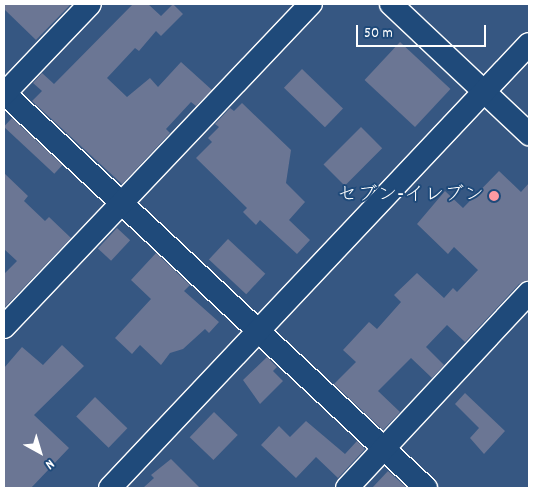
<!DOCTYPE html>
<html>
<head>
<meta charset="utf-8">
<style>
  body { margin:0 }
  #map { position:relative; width:533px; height:492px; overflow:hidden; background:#365782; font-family:Dekko,"Klee One",sans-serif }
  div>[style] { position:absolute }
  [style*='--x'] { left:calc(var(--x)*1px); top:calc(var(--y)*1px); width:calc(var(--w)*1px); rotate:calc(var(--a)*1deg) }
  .building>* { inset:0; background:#6b7694; transform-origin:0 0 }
  .roads { filter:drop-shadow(1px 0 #fff) drop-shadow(-1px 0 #fff) drop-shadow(0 1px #fff) drop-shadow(0 -1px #fff) }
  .minor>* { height:22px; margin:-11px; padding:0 11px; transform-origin:11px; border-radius:11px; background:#1f4a7a }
  .dots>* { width:14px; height:14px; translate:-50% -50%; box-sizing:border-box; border:2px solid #1f4a7a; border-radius:50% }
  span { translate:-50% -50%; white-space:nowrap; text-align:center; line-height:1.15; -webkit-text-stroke:4px #1f4a7a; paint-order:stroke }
  .poi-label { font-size:20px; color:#fff }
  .right { translate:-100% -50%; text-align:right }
  .frame { position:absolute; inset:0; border:5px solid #fff; pointer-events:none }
  .north { position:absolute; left:15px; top:427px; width:50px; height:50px; -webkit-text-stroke:4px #1f4a7a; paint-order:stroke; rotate:141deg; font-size:14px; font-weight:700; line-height:20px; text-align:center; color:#fff }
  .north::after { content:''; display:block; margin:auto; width:18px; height:22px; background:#fff; clip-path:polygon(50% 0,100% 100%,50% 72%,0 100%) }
  .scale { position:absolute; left:356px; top:25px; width:130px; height:22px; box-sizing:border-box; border:2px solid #fff; border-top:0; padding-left:6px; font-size:15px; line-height:18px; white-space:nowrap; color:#fff; -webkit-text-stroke:4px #1f4a7a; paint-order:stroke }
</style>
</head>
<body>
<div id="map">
  <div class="building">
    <i style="clip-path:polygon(4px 4px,71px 4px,36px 40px,4px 9px)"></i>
    <i style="clip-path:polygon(133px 4px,148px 4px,161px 16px,173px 4px,183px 14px,161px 36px,156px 31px,139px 51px,135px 48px,107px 78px,127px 97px,150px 78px,158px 87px,181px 62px,212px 90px,196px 106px,191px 102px,166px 129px,170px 133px,122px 184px,32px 101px,42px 91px,33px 83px,42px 73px,54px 84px)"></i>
    <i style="left:400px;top:42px;width:69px;height:52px;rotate:43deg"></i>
    <i style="left:302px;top:69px;width:57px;height:26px;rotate:44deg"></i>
    <i style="clip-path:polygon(242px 103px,291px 150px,286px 183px,305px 202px,289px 220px,310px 240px,297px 254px,260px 220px,256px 225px,243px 212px,247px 208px,196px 158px,212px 142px,208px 138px,219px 127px,215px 124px,230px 108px,234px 111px)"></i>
    <i style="left:12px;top:118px;width:69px;height:12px;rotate:43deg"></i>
    <i style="left:361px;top:127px;width:30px;height:53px;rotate:45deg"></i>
    <i style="clip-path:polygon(499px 171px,521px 192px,529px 183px,529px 280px,519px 284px,465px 342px,447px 325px,426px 347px,444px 365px,432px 378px,411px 358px,378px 391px,400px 412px,383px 430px,334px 384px,356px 362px,343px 350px,369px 322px,377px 329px,401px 302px,394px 295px,417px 273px,444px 298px,453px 288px,457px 292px,478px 270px,454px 247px,448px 254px,417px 224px,445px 191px,463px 208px)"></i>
    <i style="clip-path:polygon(4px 173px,28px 196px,24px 201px,45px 221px,49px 217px,71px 238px,4px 308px,4px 274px,17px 261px,4px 249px)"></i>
    <i style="left:117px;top:228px;width:18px;height:28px;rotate:43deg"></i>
    <i style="left:228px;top:239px;width:51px;height:28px;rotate:43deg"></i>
    <i style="clip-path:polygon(156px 253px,190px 285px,184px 291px,219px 322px,209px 333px,205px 329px,183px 349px,170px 353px,161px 365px,140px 345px,132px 354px,115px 338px,151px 299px,131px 280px)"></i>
    <i style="clip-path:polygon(62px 345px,84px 366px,34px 415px,69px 448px,31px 488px,4px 488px,4px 368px,22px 347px,43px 365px)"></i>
    <i style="clip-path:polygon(267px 357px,277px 367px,273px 371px,283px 381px,260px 404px,243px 380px)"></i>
    <i style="clip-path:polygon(465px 393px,505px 431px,484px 454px,470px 438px,479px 428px,455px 404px)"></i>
    <i style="left:95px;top:397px;width:45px;height:27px;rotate:44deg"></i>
    <i style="left:214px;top:412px;width:33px;height:35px;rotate:44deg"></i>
    <i style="clip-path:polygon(306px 421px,345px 454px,357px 441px,365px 449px,338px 478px,316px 457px,296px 478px,261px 445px,279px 426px,290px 437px)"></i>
    <i style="clip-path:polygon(171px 459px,200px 488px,143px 488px,154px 478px,151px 475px)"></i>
    <i style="clip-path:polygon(388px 471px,407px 488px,372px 488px)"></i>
  </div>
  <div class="roads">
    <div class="minor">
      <i style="--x:391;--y:4;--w:190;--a:43.3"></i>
      <i style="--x:4;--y:93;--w:578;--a:43.11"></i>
      <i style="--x:4;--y:94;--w:124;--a:-46.3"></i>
      <i style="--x:4;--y:327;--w:446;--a:-46.5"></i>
      <i style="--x:110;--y:488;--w:610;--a:-46.66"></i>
      <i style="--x:347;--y:488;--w:267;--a:-47"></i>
    </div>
  </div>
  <div class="dots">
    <i style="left:494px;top:196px;background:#ff9aa2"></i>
  </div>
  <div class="poi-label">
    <span class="right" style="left:484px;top:196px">セブン-イレブン</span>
  </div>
  <div class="frame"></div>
  <div class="north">N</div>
  <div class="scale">50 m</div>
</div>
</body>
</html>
